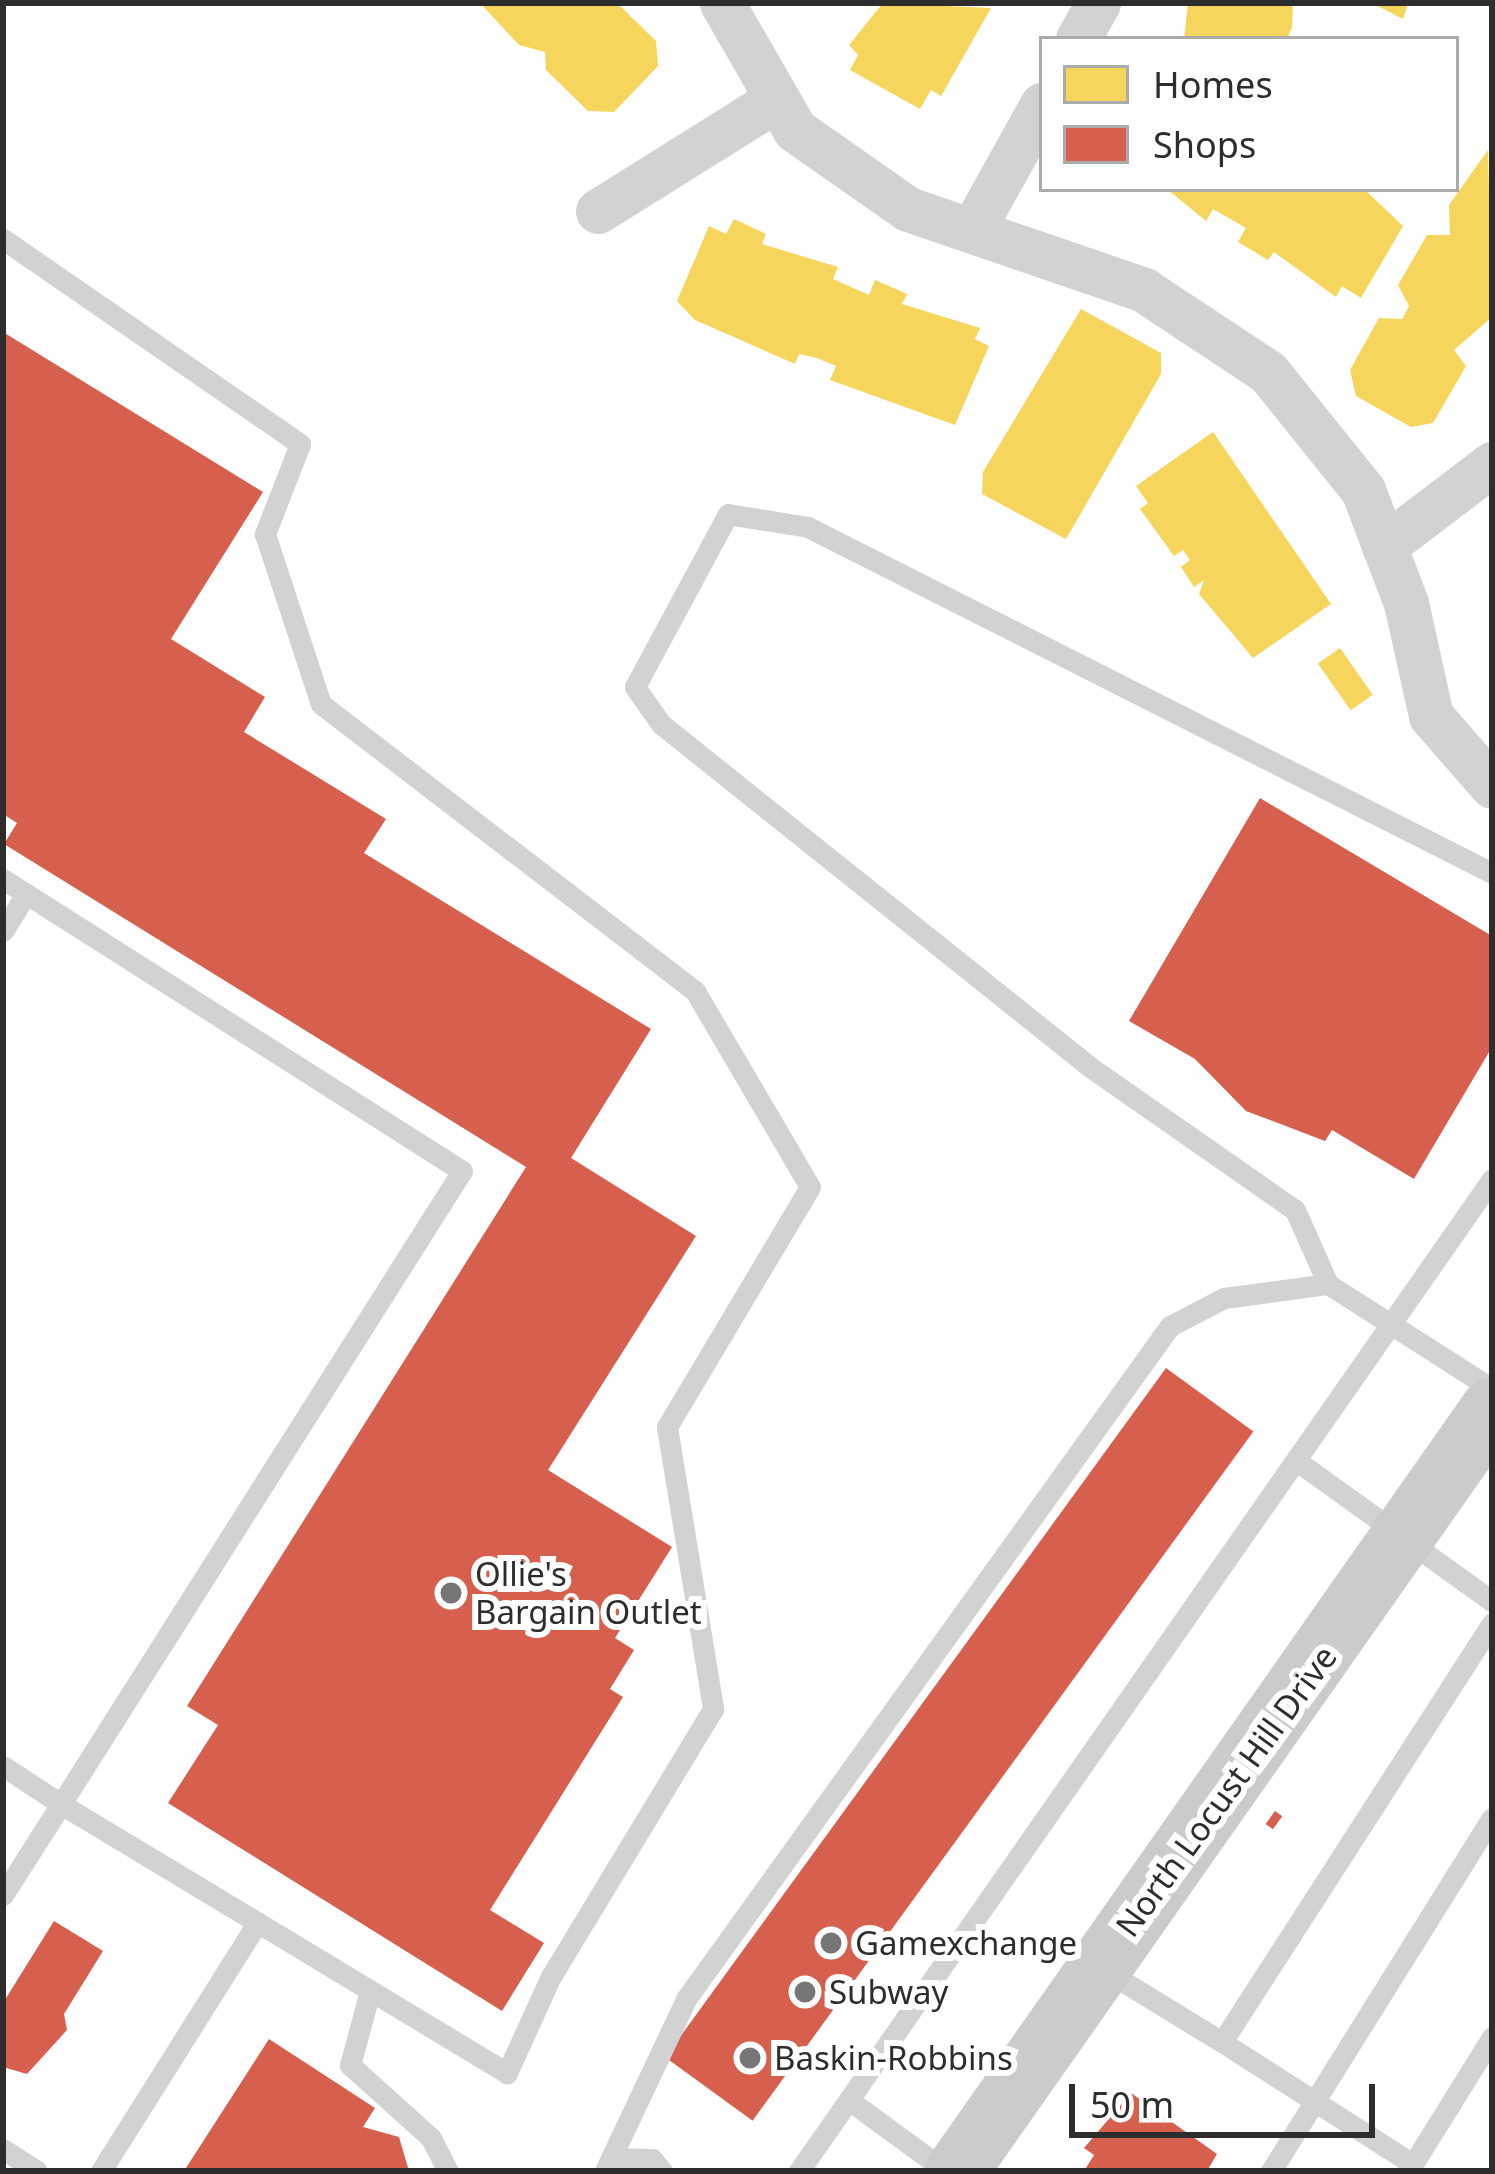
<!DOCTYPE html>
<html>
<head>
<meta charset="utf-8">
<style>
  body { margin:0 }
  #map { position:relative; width:1495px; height:2174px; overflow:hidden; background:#fff; font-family:"Noto Sans",sans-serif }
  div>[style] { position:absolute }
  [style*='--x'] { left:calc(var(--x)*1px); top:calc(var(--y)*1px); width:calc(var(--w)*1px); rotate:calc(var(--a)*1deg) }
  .homes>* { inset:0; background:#f6d55c; transform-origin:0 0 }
  .shops>* { inset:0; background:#d6604d; transform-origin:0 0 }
  .lane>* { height:21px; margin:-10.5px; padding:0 10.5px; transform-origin:10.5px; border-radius:10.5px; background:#d2d2d2 }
  .street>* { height:45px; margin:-22.5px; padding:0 22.5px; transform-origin:22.5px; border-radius:22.5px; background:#d2d2d2 }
  .secondary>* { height:63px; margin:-31.5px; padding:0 31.5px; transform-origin:31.5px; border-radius:31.5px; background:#cbcbcb }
  .dots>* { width:33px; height:33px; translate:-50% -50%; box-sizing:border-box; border:6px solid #fff; border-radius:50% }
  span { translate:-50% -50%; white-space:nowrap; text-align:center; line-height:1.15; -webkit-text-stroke:12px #fff; paint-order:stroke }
  .poi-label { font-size:33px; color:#2d2d2d }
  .left { translate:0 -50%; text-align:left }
  .street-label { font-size:33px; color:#2d2d2d }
  .frame { position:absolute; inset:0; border:6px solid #2d2d2d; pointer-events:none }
  .legend { position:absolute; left:1039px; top:36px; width:420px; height:156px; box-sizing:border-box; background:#fff; border:3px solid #ababab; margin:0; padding:15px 21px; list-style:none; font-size:36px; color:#2d2d2d }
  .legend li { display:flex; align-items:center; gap:24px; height:60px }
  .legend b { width:60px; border:3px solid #ababab }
  .scale { position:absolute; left:1069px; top:2084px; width:306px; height:54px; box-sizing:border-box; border:6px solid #2d2d2d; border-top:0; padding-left:15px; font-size:36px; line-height:42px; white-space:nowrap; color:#2d2d2d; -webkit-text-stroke:9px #fff; paint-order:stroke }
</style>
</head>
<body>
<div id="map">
  <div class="homes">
    <i style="clip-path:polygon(480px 3px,617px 3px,656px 41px,658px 66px,614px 112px,588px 111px,546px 70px,545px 52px,519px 45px)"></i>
    <i style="clip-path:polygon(883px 3px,991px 8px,941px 96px,931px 90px,920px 109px,850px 70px,858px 55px,849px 45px)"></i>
    <i style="clip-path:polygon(1188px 3px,1293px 3px,1292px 27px,1287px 39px,1184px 39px)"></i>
    <i style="clip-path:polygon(1372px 3px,1408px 3px,1403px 19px)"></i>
    <i style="clip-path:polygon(1488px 150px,1492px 317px,1454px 350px,1466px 366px,1433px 423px,1411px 427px,1356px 396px,1350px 370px,1379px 318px,1402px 319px,1409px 306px,1398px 285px,1427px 235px,1450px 235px,1449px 205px)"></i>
    <i style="clip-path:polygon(1167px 189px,1364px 189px,1403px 226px,1361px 298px,1342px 286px,1336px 297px,1274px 252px,1268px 260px,1238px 242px,1246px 228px,1213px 209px,1206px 221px)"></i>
    <i style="clip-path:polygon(734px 219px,766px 234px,762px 244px,838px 267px,833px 279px,869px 295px,875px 280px,907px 294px,902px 304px,980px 328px,975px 339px,989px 346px,955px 425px,830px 380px,836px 366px,817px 358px,799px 354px,795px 364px,695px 320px,677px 301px,709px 226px,726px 234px)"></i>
    <i style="clip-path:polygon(1081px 309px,1161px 353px,1161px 374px,1066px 539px,982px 494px,983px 472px)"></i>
    <i style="clip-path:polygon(1213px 432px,1331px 604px,1253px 658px,1199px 594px,1204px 580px,1194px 587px,1181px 567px,1190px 560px,1183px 550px,1174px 556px,1140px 509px,1148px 503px,1136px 486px)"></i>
    <i style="left:1340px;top:648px;width:57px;height:27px;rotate:55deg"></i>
  </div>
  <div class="shops">
    <i style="clip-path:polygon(3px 332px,263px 492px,171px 639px,265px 697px,244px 732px,386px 819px,364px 853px,651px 1029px,571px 1158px,696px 1236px,548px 1470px,672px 1547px,615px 1638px,634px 1650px,610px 1689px,623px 1697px,490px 1910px,544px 1943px,502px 2011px,168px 1803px,218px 1725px,187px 1706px,526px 1167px,4px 844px,17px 823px,3px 814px)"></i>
    <i style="clip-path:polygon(1260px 798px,1492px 936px,1492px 1047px,1414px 1179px,1332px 1130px,1325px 1141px,1246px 1111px,1195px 1059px,1129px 1021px)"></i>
    <i style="left:1166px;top:1368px;width:108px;height:852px;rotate:36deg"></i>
    <i style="left:1275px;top:1811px;width:9px;height:16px;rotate:36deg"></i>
    <i style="clip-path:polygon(54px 1921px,103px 1951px,64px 2014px,67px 2030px,27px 2074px,3px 2067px,3px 2003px)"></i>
    <i style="clip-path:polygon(269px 2039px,375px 2108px,363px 2127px,399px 2137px,409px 2171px,184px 2171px)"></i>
    <i style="clip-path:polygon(1131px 2093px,1217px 2154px,1207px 2171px,1084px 2171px,1094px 2155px,1084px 2148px)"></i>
  </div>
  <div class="lane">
    <i style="--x:3;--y:239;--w:361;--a:34.6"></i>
    <i style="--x:300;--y:444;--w:97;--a:111.3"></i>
    <i style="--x:265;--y:534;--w:179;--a:71.8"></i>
    <i style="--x:321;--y:704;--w:471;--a:37.5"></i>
    <i style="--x:695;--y:991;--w:227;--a:59.6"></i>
    <i style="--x:810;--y:1187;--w:279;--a:120.8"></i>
    <i style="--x:667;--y:1427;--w:286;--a:80.7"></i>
    <i style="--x:713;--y:1709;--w:312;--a:121.2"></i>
    <i style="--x:551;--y:1976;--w:107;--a:114.4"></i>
    <i style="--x:507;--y:2073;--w:521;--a:-148.9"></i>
    <i style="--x:61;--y:1804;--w:108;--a:122.5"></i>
    <i style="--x:1492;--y:873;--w:767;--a:-153.17"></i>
    <i style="--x:808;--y:527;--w:81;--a:-170.8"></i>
    <i style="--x:728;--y:514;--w:196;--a:118.3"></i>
    <i style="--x:635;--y:687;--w:45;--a:54.9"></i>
    <i style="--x:661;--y:724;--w:549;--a:38.64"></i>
    <i style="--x:1090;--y:1067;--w:250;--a:34.9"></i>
    <i style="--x:1295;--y:1210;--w:81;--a:66"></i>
    <i style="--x:1328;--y:1284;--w:195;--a:32.6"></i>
    <i style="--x:3;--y:879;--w:544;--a:32.46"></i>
    <i style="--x:462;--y:1171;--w:749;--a:122.35"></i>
    <i style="--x:61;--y:1804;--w:69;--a:-146.8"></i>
    <i style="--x:3;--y:931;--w:44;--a:-58.1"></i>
    <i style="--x:1301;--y:1464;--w:235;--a:35.7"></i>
    <i style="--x:1106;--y:1971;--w:136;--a:31.5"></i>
    <i style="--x:1222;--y:2042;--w:498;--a:-57.2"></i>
    <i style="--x:370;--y:1991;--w:77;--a:105.1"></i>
    <i style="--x:350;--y:2065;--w:109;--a:42"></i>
    <i style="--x:431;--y:2138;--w:37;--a:63"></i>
    <i style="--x:1222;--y:2042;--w:227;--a:32.6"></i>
    <i style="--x:1413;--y:2164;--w:9;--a:126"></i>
    <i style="--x:853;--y:2103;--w:115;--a:36.2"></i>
    <i style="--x:3;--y:2149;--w:40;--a:32.9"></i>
    <i style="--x:611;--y:2158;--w:176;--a:-64.7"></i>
    <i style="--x:686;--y:1999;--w:829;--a:-54.28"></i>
    <i style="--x:1170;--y:1326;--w:61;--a:-27.4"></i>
    <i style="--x:1224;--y:1298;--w:105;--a:-7.7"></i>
    <i style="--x:1413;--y:2164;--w:150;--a:-58.1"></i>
    <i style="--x:101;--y:2171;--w:294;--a:-57.8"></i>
    <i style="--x:605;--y:2171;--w:14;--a:-65"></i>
    <i style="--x:611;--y:2158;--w:41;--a:1.4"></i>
    <i style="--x:652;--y:2159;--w:16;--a:50"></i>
    <i style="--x:799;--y:2171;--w:1210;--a:-55.06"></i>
    <i style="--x:1271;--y:2171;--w:416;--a:-58"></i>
  </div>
  <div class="street">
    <i style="--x:722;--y:3;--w:146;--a:60.1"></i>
    <i style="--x:795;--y:130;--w:138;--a:35"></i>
    <i style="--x:908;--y:209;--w:250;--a:18.9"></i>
    <i style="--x:1144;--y:290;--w:149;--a:33.5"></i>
    <i style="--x:1268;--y:372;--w:151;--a:51.2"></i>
    <i style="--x:1363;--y:490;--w:121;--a:69.2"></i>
    <i style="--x:1406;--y:603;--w:116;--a:77.5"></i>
    <i style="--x:1431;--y:716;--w:93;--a:48.9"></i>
    <i style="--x:1078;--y:39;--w:41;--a:-60.9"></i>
    <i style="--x:598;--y:211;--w:211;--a:-32"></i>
    <i style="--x:974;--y:227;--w:140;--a:-60.9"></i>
    <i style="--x:1384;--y:546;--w:136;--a:-37.2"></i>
  </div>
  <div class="secondary">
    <i style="--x:956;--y:2171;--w:932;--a:-54.91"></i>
  </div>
  <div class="dots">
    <i style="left:451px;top:1593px;background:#767676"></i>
    <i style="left:831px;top:1943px;background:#767676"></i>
    <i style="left:805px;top:1992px;background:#767676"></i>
    <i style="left:750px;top:2058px;background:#767676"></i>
  </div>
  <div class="poi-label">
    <span class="left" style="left:475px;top:1593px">Ollie's<br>Bargain Outlet</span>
    <span class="left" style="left:855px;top:1943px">Gamexchange</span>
    <span class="left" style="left:829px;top:1992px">Subway</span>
    <span class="left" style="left:774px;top:2058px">Baskin-Robbins</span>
  </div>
  <div class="street-label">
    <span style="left:1226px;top:1791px;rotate:-54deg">North Locust Hill Drive</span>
  </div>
  <div class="frame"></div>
  <ul class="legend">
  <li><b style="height:33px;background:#f6d55c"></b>Homes</li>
  <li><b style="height:33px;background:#d6604d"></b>Shops</li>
  </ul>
  <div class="scale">50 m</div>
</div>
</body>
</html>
